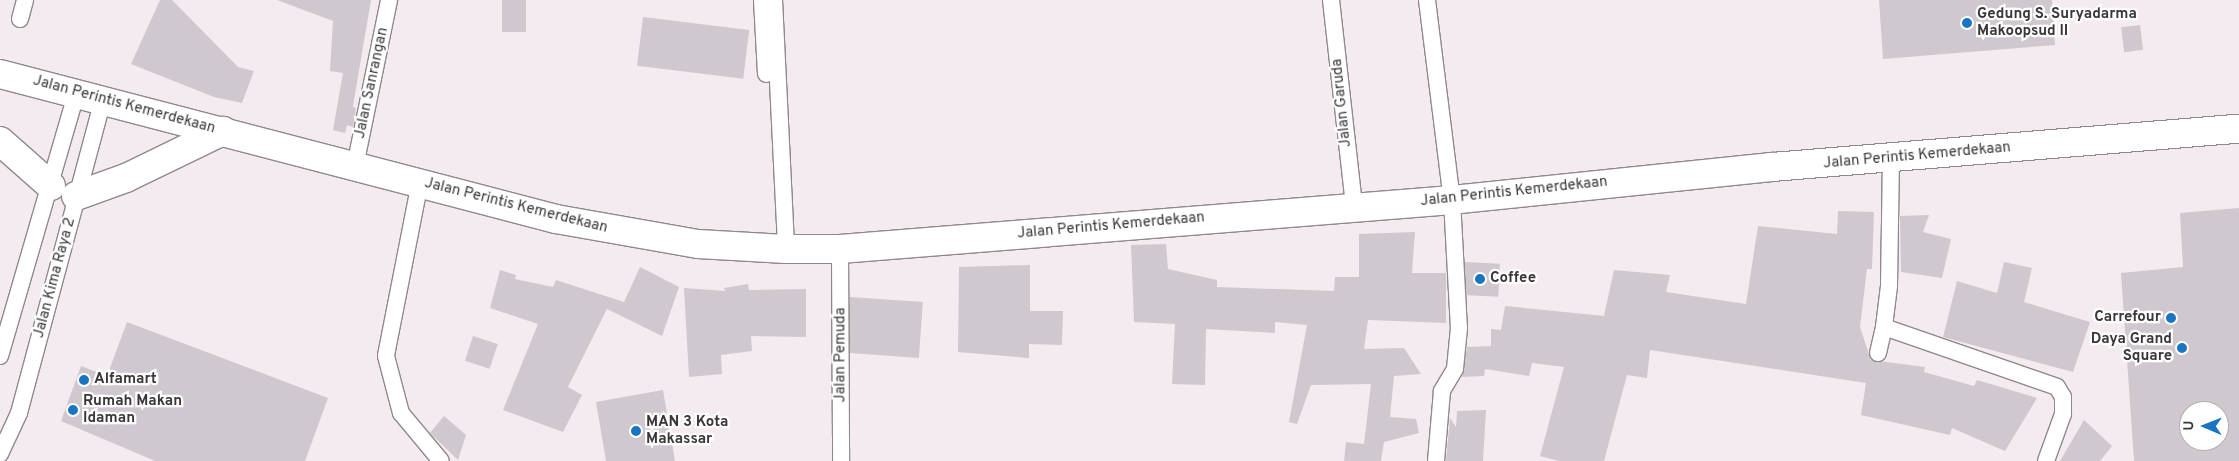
<!DOCTYPE html>
<html>
<head>
<meta charset="utf-8">
<style>
  body { margin:0 }
  #map { position:relative; width:2239px; height:461px; overflow:hidden; background:#f3ebef; font-family:Overpass,sans-serif }
  div>[style] { position:absolute }
  [style*='--x'] { left:calc(var(--x)*1px); top:calc(var(--y)*1px); width:calc(var(--w)*1px); rotate:calc(var(--a)*1deg) }
  .building>* { inset:0; background:#cfc8ce; transform-origin:0 0 }
  .roads { filter:drop-shadow(1px 0 #90888b) drop-shadow(-1px 0 #90888b) drop-shadow(0 1px #90888b) drop-shadow(0 -1px #90888b) }
  .street>* { height:16px; margin:-8px; padding:0 8px; transform-origin:8px; border-radius:8px; background:#fff }
  .highway>* { height:28px; margin:-14px; padding:0 14px; transform-origin:14px; border-radius:14px; background:#fff }
  .dots>* { width:14px; height:14px; translate:-50% -50%; box-sizing:border-box; border:2px solid #fff; border-radius:50% }
  span { translate:-50% -50%; white-space:nowrap; text-align:center; line-height:1.15; -webkit-text-stroke:4.5px #fff; paint-order:stroke }
  .poi-label { font-size:15px; color:#3b3739; font-weight:700 }
  .left { translate:0 -50%; text-align:left }
  .right { translate:-100% -50%; text-align:right }
  .street-label { font-size:15px; color:#3b3739 }
  .north { position:absolute; left:2179px; top:401px; width:50px; height:50px; box-sizing:border-box; background:#fff; border:1px solid #b1afb0; border-radius:50%; rotate:271deg; font-size:14px; font-weight:700; line-height:20px; text-align:center; color:#3b3739 }
  .north::after { content:''; display:block; margin:auto; width:18px; height:22px; background:#1974c1; clip-path:polygon(50% 0,100% 100%,50% 72%,0 100%) }
</style>
</head>
<body>
<div id="map">
  <div class="building">
    <i style="clip-path:polygon(160px 0,172px 0,238px 67px,254px 71px,242px 103px,214px 97px,131px 64px)"></i>
    <i style="clip-path:polygon(277px 0,371px 0,353px 106px,356px 109px,353px 127px,347px 125px,345px 133px,333px 130px,343px 73px,330px 71px,333px 21px)"></i>
    <i style="left:502px;top:0;width:24px;height:32px"></i>
    <i style="clip-path:polygon(1879px 0,2052px 0,2055px 45px,1883px 59px)"></i>
    <i style="left:643px;top:17px;width:107px;height:49px;rotate:7deg"></i>
    <i style="left:2140px;top:25px;width:25px;height:19px;rotate:83deg"></i>
    <i style="clip-path:polygon(evenodd,2239px 208px,2239px 461px,2134px 461px,2121px 273px,2183px 267px,2180px 213px,2239px 208px,2189px 411px,2219px 411px,2219px 441px,2189px 441px,2189px 411px)"></i>
    <i style="clip-path:polygon(1838px 211px,1874px 212px,1872px 269px,1867px 269px,1860px 327px,1871px 360px,1925px 367px,1924px 372px,1974px 386px,1977px 380px,2037px 398px,2005px 451px,1952px 428px,1950px 435px,1861px 415px,1866px 383px,1650px 350px,1647px 378px,1627px 375px,1604px 461px,1559px 461px,1540px 456px,1564px 367px,1532px 363px,1529px 376px,1485px 369px,1484px 376px,1462px 377px,1467px 347px,1491px 346px,1491px 329px,1501px 330px,1505px 306px,1604px 316px,1614px 270px,1670px 275px,1666px 292px,1746px 304px,1758px 226px,1837px 234px)"></i>
    <i style="clip-path:polygon(1929px 215px,1923px 232px,1951px 239px,1942px 278px,1901px 272px,1900px 216px)"></i>
    <i style="clip-path:polygon(1415px 232px,1412px 273px,1446px 273px,1446px 323px,1368px 320px,1364px 349px,1404px 348px,1421px 374px,1394px 376px,1390px 417px,1416px 419px,1419px 433px,1384px 442px,1381px 461px,1344px 461px,1346px 442px,1364px 444px,1371px 384px,1311px 385px,1297px 424px,1289px 422px,1307px 325px,1275px 322px,1275px 333px,1206px 329px,1205px 385px,1172px 384px,1175px 324px,1134px 322px,1131px 245px,1166px 244px,1168px 269px,1217px 280px,1217px 287px,1334px 291px,1335px 277px,1359px 277px,1359px 234px)"></i>
    <i style="left:1465px;top:262px;width:35px;height:33px;rotate:3deg"></i>
    <i style="clip-path:polygon(2004px 262px,2032px 268px,2024px 302px,2090px 322px,2073px 372px,1943px 337px,1957px 281px,1997px 293px)"></i>
    <i style="clip-path:polygon(1030px 265px,1030px 311px,1063px 311px,1062px 345px,1029px 344px,1029px 358px,958px 352px,959px 267px)"></i>
    <i style="clip-path:polygon(640px 267px,679px 287px,662px 336px,607px 309px,568px 387px,582px 395px,563px 432px,503px 410px,538px 324px,490px 308px,500px 270px,516px 275px,515px 279px,553px 287px,556px 280px,624px 302px)"></i>
    <i style="clip-path:polygon(748px 284px,749px 290px,806px 289px,806px 337px,751px 336px,752px 351px,721px 355px,722px 374px,689px 377px,684px 288px,725px 291px,724px 288px)"></i>
    <i style="left:850px;top:297px;width:73px;height:56px;rotate:4deg"></i>
    <i style="clip-path:polygon(127px 322px,328px 398px,305px 461px,155px 461px,61px 421px,81px 366px,107px 376px)"></i>
    <i style="left:473px;top:336px;width:26px;height:26px;rotate:18deg"></i>
    <i style="clip-path:polygon(663px 390px,675px 461px,606px 461px,596px 402px)"></i>
    <i style="clip-path:polygon(1486px 410px,1483px 461px,1446px 461px,1450px 418px,1456px 427px,1457px 411px)"></i>
    <i style="clip-path:polygon(444px 416px,466px 435px,458px 460px,430px 433px)"></i>
    <i style="clip-path:polygon(2084px 420px,2112px 446px,2100px 461px,2060px 461px)"></i>
  </div>
  <div class="roads">
    <div class="street">
      <i style="--x:762;--y:0;--w:74;--a:86.9"></i>
      <i style="--x:774;--y:0;--w:249;--a:87.2"></i>
      <i style="--x:1331;--y:0;--w:207;--a:83.6"></i>
      <i style="--x:1427;--y:0;--w:202;--a:82.9"></i>
      <i style="--x:1452;--y:200;--w:128;--a:86.9"></i>
      <i style="--x:1459;--y:328;--w:41;--a:95.6"></i>
      <i style="--x:1455;--y:369;--w:26;--a:121"></i>
      <i style="--x:1442;--y:391;--w:70;--a:94.9"></i>
      <i style="--x:20;--y:19;--w:20;--a:-75"></i>
      <i style="--x:1891;--y:158;--w:128;--a:90.9"></i>
      <i style="--x:1889;--y:286;--w:41;--a:97"></i>
      <i style="--x:1884;--y:327;--w:183;--a:19.1"></i>
      <i style="--x:2057;--y:387;--w:12;--a:59"></i>
      <i style="--x:2063;--y:397;--w:17;--a:90"></i>
      <i style="--x:2063;--y:414;--w:50;--a:109.9"></i>
      <i style="--x:355;--y:166;--w:169;--a:-78.4"></i>
      <i style="--x:420;--y:182;--w:177;--a:101.1"></i>
      <i style="--x:386;--y:356;--w:59;--a:75.3"></i>
      <i style="--x:401;--y:413;--w:62;--a:50.2"></i>
      <i style="--x:840;--y:249;--w:212;--a:89.7"></i>
      <i style="--x:1878;--y:353;--w:27;--a:-77"></i>
      <i style="--x:0;--y:356;--w:276;--a:-73.8"></i>
      <i style="--x:0;--y:454;--w:45;--a:-65.1"></i>
      <i style="--x:19;--y:413;--w:325;--a:-75"></i>
    </div>
    <div class="highway">
      <i style="--x:0;--y:74;--w:575;--a:14.62"></i>
      <i style="--x:556;--y:219;--w:144;--a:10"></i>
      <i style="--x:698;--y:244;--w:88;--a:3.3"></i>
      <i style="--x:786;--y:249;--w:54;--a:0"></i>
      <i style="--x:840;--y:249;--w:614;--a:-4.58"></i>
      <i style="--x:1452;--y:200;--w:322;--a:-5.9"></i>
      <i style="--x:1772;--y:167;--w:469;--a:-4.7"></i>
      <i style="--x:0;--y:141;--w:68;--a:41.4"></i>
      <i style="--x:76;--y:196;--w:53;--a:-19.8"></i>
      <i style="--x:126;--y:178;--w:108;--a:-25.9"></i>
    </div>
  </div>
  <div class="dots">
    <i style="left:1967px;top:23px;background:#1974c1"></i>
    <i style="left:1480px;top:279px;background:#1974c1"></i>
    <i style="left:2171px;top:318px;background:#1974c1"></i>
    <i style="left:2182px;top:348px;background:#1974c1"></i>
    <i style="left:84px;top:380px;background:#1974c1"></i>
    <i style="left:73px;top:410px;background:#1974c1"></i>
    <i style="left:636px;top:431px;background:#1974c1"></i>
  </div>
  <div class="poi-label">
    <span class="left" style="left:1977px;top:23px">Gedung S. Suryadarma<br>Makoopsud II</span>
    <span class="left" style="left:1490px;top:279px">Coffee</span>
    <span class="right" style="left:2161px;top:318px">Carrefour</span>
    <span class="right" style="left:2172px;top:348px">Daya Grand<br>Square</span>
    <span class="left" style="left:94px;top:380px">Alfamart</span>
    <span class="left" style="left:83px;top:410px">Rumah Makan<br>Idaman</span>
    <span class="left" style="left:646px;top:431px">MAN 3 Kota<br>Makassar</span>
  </div>
  <div class="street-label">
    <span style="left:372px;top:83px;rotate:-78deg">Jalan Sanrangan</span>
    <span style="left:1342px;top:103px;rotate:-96deg">Jalan Garuda</span>
    <span style="left:124px;top:105px;rotate:15deg">Jalan Perintis Kemerdekaan</span>
    <span style="left:1917px;top:156px;rotate:-5deg">Jalan Perintis Kemerdekaan</span>
    <span style="left:1514px;top:192px;rotate:-6deg">Jalan Perintis Kemerdekaan</span>
    <span style="left:516px;top:206px;rotate:14deg">Jalan Perintis Kemerdekaan</span>
    <span style="left:1111px;top:226px;rotate:-5deg">Jalan Perintis Kemerdekaan</span>
    <span style="left:55px;top:278px;rotate:-75deg">Jalan Kima Raya 2</span>
    <span style="left:841px;top:355px;rotate:-90deg">Jalan Pemuda</span>
  </div>
  <div class="north">U</div>
</div>
</body>
</html>
